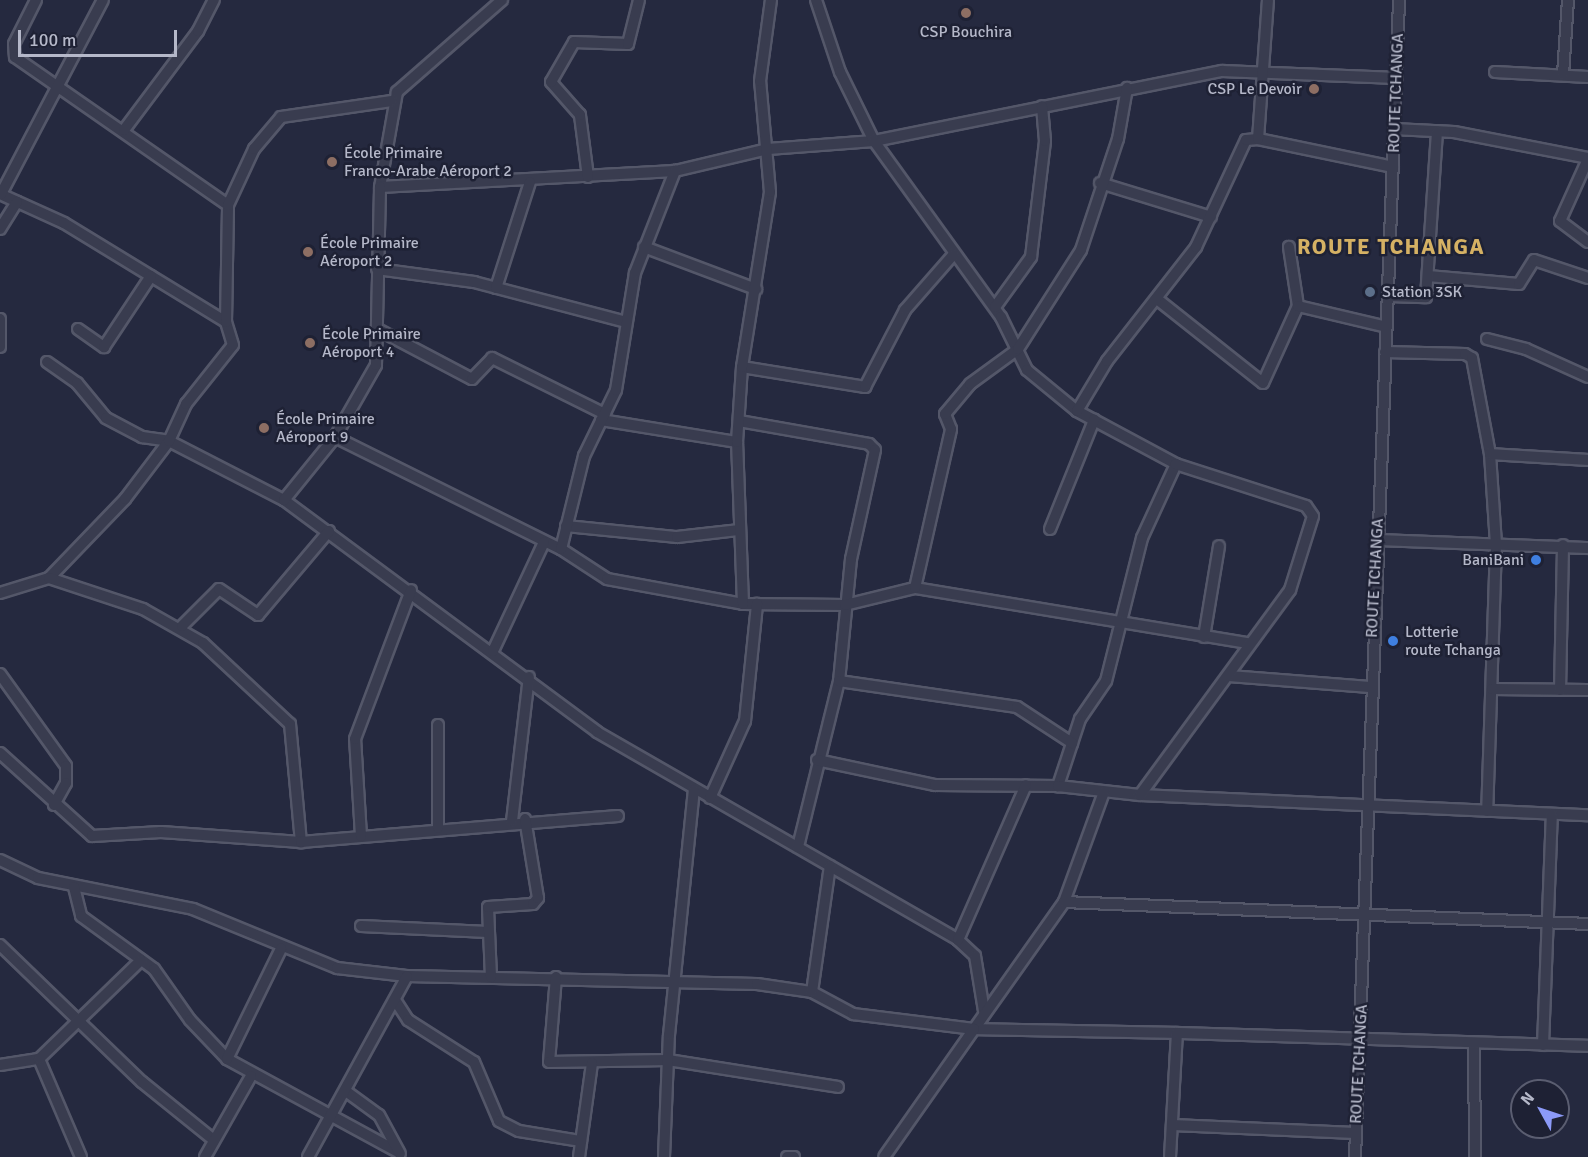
<!DOCTYPE html>
<html>
<head>
<meta charset="utf-8">
<style>
  body { margin:0 }
  #map { position:relative; width:1588px; height:1157px; overflow:hidden; background:#25293f; font-family:Signika,sans-serif }
  div>[style] { position:absolute }
  [style*='--x'] { left:calc(var(--x)*1px); top:calc(var(--y)*1px); width:calc(var(--w)*1px); rotate:calc(var(--a)*1deg) }
  .roads { filter:drop-shadow(2px 0 #545769) drop-shadow(-2px 0 #545769) drop-shadow(0 2px #545769) drop-shadow(0 -2px #545769) }
  .minor>* { height:10px; margin:-5px; padding:0 5px; transform-origin:5px; border-radius:5px; background:#393c4f }
  .dots>* { width:16px; height:16px; translate:-50% -50%; box-sizing:border-box; border:3px solid #1e2134; border-radius:50% }
  span { translate:-50% -50%; white-space:nowrap; text-align:center; line-height:1.15; -webkit-text-stroke:5px #1e2134; paint-order:stroke }
  .poi-label { font-size:16px; color:#b5b8c9 }
  .right { translate:-100% -50%; text-align:right }
  .left { translate:0 -50%; text-align:left }
  .street-label { font-size:16px; color:#b5b8c9 }
  .district-label { font-size:22px; color:#d5b164; font-weight:700; letter-spacing:1.5px }
  .north { position:absolute; left:1510px; top:1079px; width:60px; height:60px; box-sizing:border-box; background:#1e2134; border:2px solid #5a5d70; border-radius:50%; rotate:310deg; font-size:16px; font-weight:700; line-height:24px; text-align:center; color:#b5b8c9 }
  .north::after { content:''; display:block; margin:auto; width:21px; height:27px; background:#8c9af8; clip-path:polygon(50% 0,100% 100%,50% 72%,0 100%) }
  .scale { position:absolute; left:18px; top:30px; width:159px; height:27px; box-sizing:border-box; border:3px solid #b5b8c9; border-top:0; padding-left:8px; font-size:18px; line-height:21px; white-space:nowrap; color:#b5b8c9; -webkit-text-stroke:4px #1e2134; paint-order:stroke }
</style>
</head>
<body>
<div id="map">
  <div class="roads">
    <div class="minor">
      <i style="--x:36;--y:0;--w:49;--a:116.6"></i>
      <i style="--x:14;--y:44;--w:13;--a:86"></i>
      <i style="--x:15;--y:57;--w:259;--a:34.8"></i>
      <i style="--x:502;--y:0;--w:140;--a:138.8"></i>
      <i style="--x:397;--y:92;--w:97;--a:100.1"></i>
      <i style="--x:380;--y:187;--w:295;--a:-3.1"></i>
      <i style="--x:675;--y:171;--w:96;--a:-13.3"></i>
      <i style="--x:768;--y:149;--w:106;--a:-4.3"></i>
      <i style="--x:874;--y:141;--w:355;--a:-11.4"></i>
      <i style="--x:1222;--y:71;--w:175;--a:2.3"></i>
      <i style="--x:816;--y:0;--w:76;--a:71.6"></i>
      <i style="--x:840;--y:72;--w:77;--a:63.8"></i>
      <i style="--x:874;--y:141;--w:217;--a:54.2"></i>
      <i style="--x:1001;--y:317;--w:59;--a:63.9"></i>
      <i style="--x:1027;--y:370;--w:65;--a:39.4"></i>
      <i style="--x:1077;--y:411;--w:112;--a:28.2"></i>
      <i style="--x:1176;--y:464;--w:81;--a:114.7"></i>
      <i style="--x:1142;--y:538;--w:147;--a:104.1"></i>
      <i style="--x:1106;--y:681;--w:46;--a:124.4"></i>
      <i style="--x:1080;--y:719;--w:71;--a:108.2"></i>
      <i style="--x:1495;--y:72;--w:93;--a:3.1"></i>
      <i style="--x:1563;--y:75;--w:75;--a:-86.2"></i>
      <i style="--x:1394;--y:129;--w:60;--a:2.9"></i>
      <i style="--x:1454;--y:132;--w:136;--a:11"></i>
      <i style="--x:124;--y:130;--w:124;--a:-53.2"></i>
      <i style="--x:198;--y:31;--w:35;--a:-63"></i>
      <i style="--x:1258;--y:139;--w:138;--a:11.7"></i>
      <i style="--x:1588;--y:159;--w:68;--a:114.3"></i>
      <i style="--x:1560;--y:221;--w:35;--a:37"></i>
      <i style="--x:588;--y:177;--w:63;--a:-97.4"></i>
      <i style="--x:580;--y:115;--w:44;--a:-131.3"></i>
      <i style="--x:551;--y:82;--w:46;--a:-60.1"></i>
      <i style="--x:574;--y:42;--w:54;--a:2.1"></i>
      <i style="--x:628;--y:44;--w:45;--a:-76"></i>
      <i style="--x:1100;--y:183;--w:116;--a:17"></i>
      <i style="--x:0;--y:194;--w:70;--a:24.4"></i>
      <i style="--x:64;--y:223;--w:190;--a:31.4"></i>
      <i style="--x:1;--y:194;--w:219;--a:-62.3"></i>
      <i style="--x:0;--y:229;--w:32;--a:-58"></i>
      <i style="--x:644;--y:247;--w:120;--a:20.6"></i>
      <i style="--x:377;--y:269;--w:98;--a:7.6"></i>
      <i style="--x:474;--y:282;--w:157;--a:14.7"></i>
      <i style="--x:1428;--y:276;--w:91;--a:5"></i>
      <i style="--x:1519;--y:284;--w:28;--a:-58"></i>
      <i style="--x:1534;--y:260;--w:57;--a:18.4"></i>
      <i style="--x:496;--y:288;--w:111;--a:-72.2"></i>
      <i style="--x:1390;--y:296;--w:36;--a:2"></i>
      <i style="--x:1426;--y:297;--w:166;--a:-86.2"></i>
      <i style="--x:1157;--y:299;--w:135;--a:38.4"></i>
      <i style="--x:1263;--y:383;--w:85;--a:-65.6"></i>
      <i style="--x:1298;--y:306;--w:60;--a:-98.7"></i>
      <i style="--x:1298;--y:306;--w:91;--a:13.3"></i>
      <i style="--x:995;--y:307;--w:62;--a:-54.2"></i>
      <i style="--x:1031;--y:257;--w:117;--a:-83.1"></i>
      <i style="--x:1045;--y:141;--w:35;--a:-95"></i>
      <i style="--x:0;--y:319;--w:28;--a:90"></i>
      <i style="--x:78;--y:329;--w:32;--a:35"></i>
      <i style="--x:104;--y:347;--w:85;--a:-56.5"></i>
      <i style="--x:379;--y:330;--w:105;--a:27.8"></i>
      <i style="--x:472;--y:379;--w:29;--a:-46"></i>
      <i style="--x:492;--y:358;--w:126;--a:26.4"></i>
      <i style="--x:1487;--y:339;--w:40;--a:14.4"></i>
      <i style="--x:1526;--y:349;--w:68;--a:24.3"></i>
      <i style="--x:1385;--y:352;--w:80;--a:1.4"></i>
      <i style="--x:1465;--y:354;--w:8;--a:30"></i>
      <i style="--x:1472;--y:358;--w:98;--a:79.4"></i>
      <i style="--x:1490;--y:454;--w:91;--a:86.2"></i>
      <i style="--x:1496;--y:545;--w:266;--a:91.9"></i>
      <i style="--x:47;--y:362;--w:37;--a:35"></i>
      <i style="--x:77;--y:383;--w:45;--a:50.4"></i>
      <i style="--x:106;--y:418;--w:41;--a:27.8"></i>
      <i style="--x:142;--y:437;--w:27;--a:8"></i>
      <i style="--x:169;--y:441;--w:129;--a:27.2"></i>
      <i style="--x:284;--y:500;--w:390;--a:36.5"></i>
      <i style="--x:597;--y:732;--w:417;--a:29.9"></i>
      <i style="--x:958;--y:940;--w:23;--a:43"></i>
      <i style="--x:975;--y:956;--w:56;--a:80.7"></i>
      <i style="--x:742;--y:367;--w:125;--a:9.2"></i>
      <i style="--x:865;--y:387;--w:87;--a:-62.5"></i>
      <i style="--x:905;--y:310;--w:74;--a:-48.8"></i>
      <i style="--x:1077;--y:411;--w:58;--a:-59"></i>
      <i style="--x:1107;--y:361;--w:145;--a:-52"></i>
      <i style="--x:1196;--y:247;--w:118;--a:-65"></i>
      <i style="--x:1246;--y:140;--w:12;--a:-5"></i>
      <i style="--x:1258;--y:139;--w:139;--a:-85.9"></i>
      <i style="--x:601;--y:420;--w:138;--a:9.2"></i>
      <i style="--x:739;--y:421;--w:132;--a:10"></i>
      <i style="--x:869;--y:444;--w:8;--a:45"></i>
      <i style="--x:875;--y:450;--w:112;--a:102.4"></i>
      <i style="--x:851;--y:559;--w:123;--a:95.6"></i>
      <i style="--x:839;--y:681;--w:171;--a:103.9"></i>
      <i style="--x:335;--y:437;--w:252;--a:26.4"></i>
      <i style="--x:561;--y:549;--w:55;--a:33.1"></i>
      <i style="--x:607;--y:579;--w:138;--a:10.4"></i>
      <i style="--x:743;--y:604;--w:102;--a:0.6"></i>
      <i style="--x:845;--y:605;--w:72;--a:-13.7"></i>
      <i style="--x:915;--y:588;--w:337;--a:9.4"></i>
      <i style="--x:1490;--y:454;--w:98;--a:3.5"></i>
      <i style="--x:284;--y:500;--w:81;--a:-51"></i>
      <i style="--x:335;--y:437;--w:83;--a:-60.3"></i>
      <i style="--x:376;--y:365;--w:178;--a:-88.7"></i>
      <i style="--x:566;--y:526;--w:112;--a:5.7"></i>
      <i style="--x:677;--y:537;--w:61;--a:-6.5"></i>
      <i style="--x:1050;--y:529;--w:118;--a:-68"></i>
      <i style="--x:1377;--y:540;--w:211;--a:2.2"></i>
      <i style="--x:561;--y:549;--w:96;--a:-76.1"></i>
      <i style="--x:584;--y:456;--w:73;--a:-64.1"></i>
      <i style="--x:616;--y:390;--w:119;--a:-80.8"></i>
      <i style="--x:635;--y:273;--w:110;--a:-68.6"></i>
      <i style="--x:49;--y:578;--w:110;--a:-46.1"></i>
      <i style="--x:125;--y:499;--w:73;--a:-52.8"></i>
      <i style="--x:169;--y:441;--w:41;--a:-65.3"></i>
      <i style="--x:186;--y:404;--w:75;--a:-51.5"></i>
      <i style="--x:233;--y:345;--w:24;--a:-107"></i>
      <i style="--x:226;--y:322;--w:117;--a:-89"></i>
      <i style="--x:228;--y:205;--w:62;--a:-65.1"></i>
      <i style="--x:254;--y:149;--w:42;--a:-49.8"></i>
      <i style="--x:281;--y:117;--w:112;--a:-8.2"></i>
      <i style="--x:915;--y:588;--w:163;--a:-77.2"></i>
      <i style="--x:951;--y:429;--w:16;--a:-112"></i>
      <i style="--x:945;--y:414;--w:39;--a:-50"></i>
      <i style="--x:970;--y:384;--w:59;--a:-36.1"></i>
      <i style="--x:1018;--y:349;--w:117;--a:-57.5"></i>
      <i style="--x:1081;--y:250;--w:117;--a:-71.6"></i>
      <i style="--x:1118;--y:139;--w:52;--a:-80"></i>
      <i style="--x:0;--y:593;--w:51;--a:-17"></i>
      <i style="--x:49;--y:578;--w:99;--a:18.3"></i>
      <i style="--x:143;--y:609;--w:69;--a:29.5"></i>
      <i style="--x:203;--y:643;--w:119;--a:43"></i>
      <i style="--x:290;--y:724;--w:119;--a:84.7"></i>
      <i style="--x:743;--y:604;--w:162;--a:-92.1"></i>
      <i style="--x:737;--y:442;--w:75;--a:-86.2"></i>
      <i style="--x:742;--y:367;--w:177;--a:-80.9"></i>
      <i style="--x:770;--y:192;--w:111;--a:-95.1"></i>
      <i style="--x:760;--y:81;--w:82;--a:-82.3"></i>
      <i style="--x:182;--y:626;--w:52;--a:-45"></i>
      <i style="--x:219;--y:589;--w:47;--a:33.7"></i>
      <i style="--x:258;--y:615;--w:110;--a:-49.8"></i>
      <i style="--x:1204;--y:637;--w:92;--a:-80.6"></i>
      <i style="--x:493;--y:651;--w:120;--a:-64.9"></i>
      <i style="--x:0;--y:674;--w:113;--a:54.3"></i>
      <i style="--x:66;--y:766;--w:17;--a:90"></i>
      <i style="--x:66;--y:783;--w:25;--a:119"></i>
      <i style="--x:1229;--y:676;--w:141;--a:4.5"></i>
      <i style="--x:839;--y:681;--w:180;--a:8.3"></i>
      <i style="--x:1017;--y:707;--w:66;--a:33.2"></i>
      <i style="--x:1492;--y:689;--w:96;--a:0.6"></i>
      <i style="--x:1560;--y:690;--w:145;--a:-88.8"></i>
      <i style="--x:0;--y:753;--w:124;--a:42.1"></i>
      <i style="--x:92;--y:836;--w:69;--a:-3.3"></i>
      <i style="--x:161;--y:832;--w:140;--a:4.1"></i>
      <i style="--x:301;--y:842;--w:318;--a:-4.7"></i>
      <i style="--x:817;--y:760;--w:121;--a:12"></i>
      <i style="--x:935;--y:785;--w:123;--a:0.5"></i>
      <i style="--x:1058;--y:786;--w:82;--a:6.3"></i>
      <i style="--x:1140;--y:795;--w:448;--a:2.6"></i>
      <i style="--x:1104;--y:792;--w:117;--a:110"></i>
      <i style="--x:1064;--y:902;--w:156;--a:125.3"></i>
      <i style="--x:974;--y:1029;--w:203;--a:1.1"></i>
      <i style="--x:1140;--y:795;--w:254;--a:-53.8"></i>
      <i style="--x:1290;--y:590;--w:77;--a:-72.7"></i>
      <i style="--x:1313;--y:516;--w:12;--a:-125"></i>
      <i style="--x:1306;--y:506;--w:137;--a:-162.1"></i>
      <i style="--x:710;--y:798;--w:85;--a:-65.6"></i>
      <i style="--x:745;--y:721;--w:118;--a:-84.1"></i>
      <i style="--x:512;--y:821;--w:145;--a:-83.3"></i>
      <i style="--x:438;--y:828;--w:103;--a:-90"></i>
      <i style="--x:361;--y:836;--w:97;--a:-93.5"></i>
      <i style="--x:355;--y:739;--w:159;--a:-69.4"></i>
      <i style="--x:0;--y:860;--w:42;--a:25.3"></i>
      <i style="--x:38;--y:878;--w:158;--a:11.3"></i>
      <i style="--x:193;--y:909;--w:156;--a:22.3"></i>
      <i style="--x:337;--y:968;--w:70;--a:6.5"></i>
      <i style="--x:407;--y:976;--w:350;--a:1.3"></i>
      <i style="--x:757;--y:984;--w:56;--a:8.3"></i>
      <i style="--x:812;--y:992;--w:47;--a:28.2"></i>
      <i style="--x:853;--y:1014;--w:122;--a:7.1"></i>
      <i style="--x:974;--y:1029;--w:156;--a:125.1"></i>
      <i style="--x:74;--y:887;--w:30;--a:76"></i>
      <i style="--x:81;--y:916;--w:90;--a:36"></i>
      <i style="--x:154;--y:969;--w:62;--a:54.8"></i>
      <i style="--x:190;--y:1020;--w:54;--a:46.5"></i>
      <i style="--x:227;--y:1059;--w:195;--a:28.5"></i>
      <i style="--x:1064;--y:902;--w:524;--a:2.4"></i>
      <i style="--x:361;--y:926;--w:127;--a:2.7"></i>
      <i style="--x:958;--y:940;--w:169;--a:-66.3"></i>
      <i style="--x:0;--y:945;--w:197;--a:44"></i>
      <i style="--x:142;--y:1082;--w:92;--a:38.9"></i>
      <i style="--x:491;--y:977;--w:70;--a:-92.5"></i>
      <i style="--x:488;--y:907;--w:45;--a:-3.8"></i>
      <i style="--x:533;--y:904;--w:8;--a:-50"></i>
      <i style="--x:538;--y:898;--w:80;--a:-99.3"></i>
      <i style="--x:556;--y:977;--w:85;--a:94.7"></i>
      <i style="--x:549;--y:1062;--w:119;--a:-1"></i>
      <i style="--x:668;--y:1060;--w:172;--a:9"></i>
      <i style="--x:812;--y:992;--w:127;--a:-81.9"></i>
      <i style="--x:395;--y:1000;--w:24;--a:57"></i>
      <i style="--x:408;--y:1020;--w:78;--a:32.5"></i>
      <i style="--x:474;--y:1062;--w:64;--a:67"></i>
      <i style="--x:499;--y:1121;--w:22;--a:27"></i>
      <i style="--x:519;--y:1131;--w:63;--a:9.2"></i>
      <i style="--x:1474;--y:1043;--w:114;--a:89.5"></i>
      <i style="--x:1543;--y:1045;--w:231;--a:-87.8"></i>
      <i style="--x:227;--y:1059;--w:123;--a:-63.9"></i>
      <i style="--x:0;--y:1065;--w:39;--a:-9"></i>
      <i style="--x:347;--y:1092;--w:39;--a:36"></i>
      <i style="--x:379;--y:1115;--w:44;--a:61.7"></i>
      <i style="--x:1172;--y:1125;--w:184;--a:2.5"></i>
      <i style="--x:81;--y:1157;--w:107;--a:-113.2"></i>
      <i style="--x:39;--y:1059;--w:142;--a:-44.1"></i>
      <i style="--x:205;--y:1157;--w:93;--a:-60.4"></i>
      <i style="--x:308;--y:1157;--w:206;--a:-61.3"></i>
      <i style="--x:579;--y:1157;--w:95;--a:-82.1"></i>
      <i style="--x:664;--y:1157;--w:122;--a:-87.7"></i>
      <i style="--x:669;--y:1035;--w:246;--a:-84.2"></i>
      <i style="--x:787;--y:1157;--w:7;--a:0"></i>
      <i style="--x:1170;--y:1157;--w:124;--a:-86.8"></i>
      <i style="--x:1177;--y:1033;--w:411;--a:1.8"></i>
      <i style="--x:1355;--y:1157;--w:1158;--a:-87.82"></i>
    </div>
  </div>
  <div class="dots">
    <i style="left:966px;top:13px;background:#8d6e63"></i>
    <i style="left:1314px;top:89px;background:#8d6e63"></i>
    <i style="left:332px;top:162px;background:#8d6e63"></i>
    <i style="left:308px;top:252px;background:#8d6e63"></i>
    <i style="left:1370px;top:292px;background:#5c6f8a"></i>
    <i style="left:310px;top:343px;background:#8d6e63"></i>
    <i style="left:264px;top:428px;background:#8d6e63"></i>
    <i style="left:1536px;top:560px;background:#3f7fe0"></i>
    <i style="left:1393px;top:641px;background:#3f7fe0"></i>
  </div>
  <div class="poi-label">
    <span style="left:966px;top:32px">CSP Bouchira</span>
    <span class="right" style="left:1302px;top:89px">CSP Le Devoir</span>
    <span class="left" style="left:344px;top:162px">École Primaire<br>Franco-Arabe Aéroport 2</span>
    <span class="left" style="left:320px;top:252px">École Primaire<br>Aéroport 2</span>
    <span class="left" style="left:1382px;top:292px">Station 3SK</span>
    <span class="left" style="left:322px;top:343px">École Primaire<br>Aéroport 4</span>
    <span class="left" style="left:276px;top:428px">École Primaire<br>Aéroport 9</span>
    <span class="right" style="left:1524px;top:560px">BaniBani</span>
    <span class="left" style="left:1405px;top:641px">Lotterie<br>route Tchanga</span>
  </div>
  <div class="street-label">
    <span style="left:1396px;top:93px;rotate:-88deg">ROUTE TCHANGA</span>
    <span style="left:1375px;top:578px;rotate:-87deg">ROUTE TCHANGA</span>
    <span style="left:1359px;top:1064px;rotate:-87deg">ROUTE TCHANGA</span>
  </div>
  <div class="district-label">
    <span style="left:1391px;top:247px">ROUTE TCHANGA</span>
  </div>
  <div class="north">N</div>
  <div class="scale">100 m</div>
</div>
</body>
</html>
